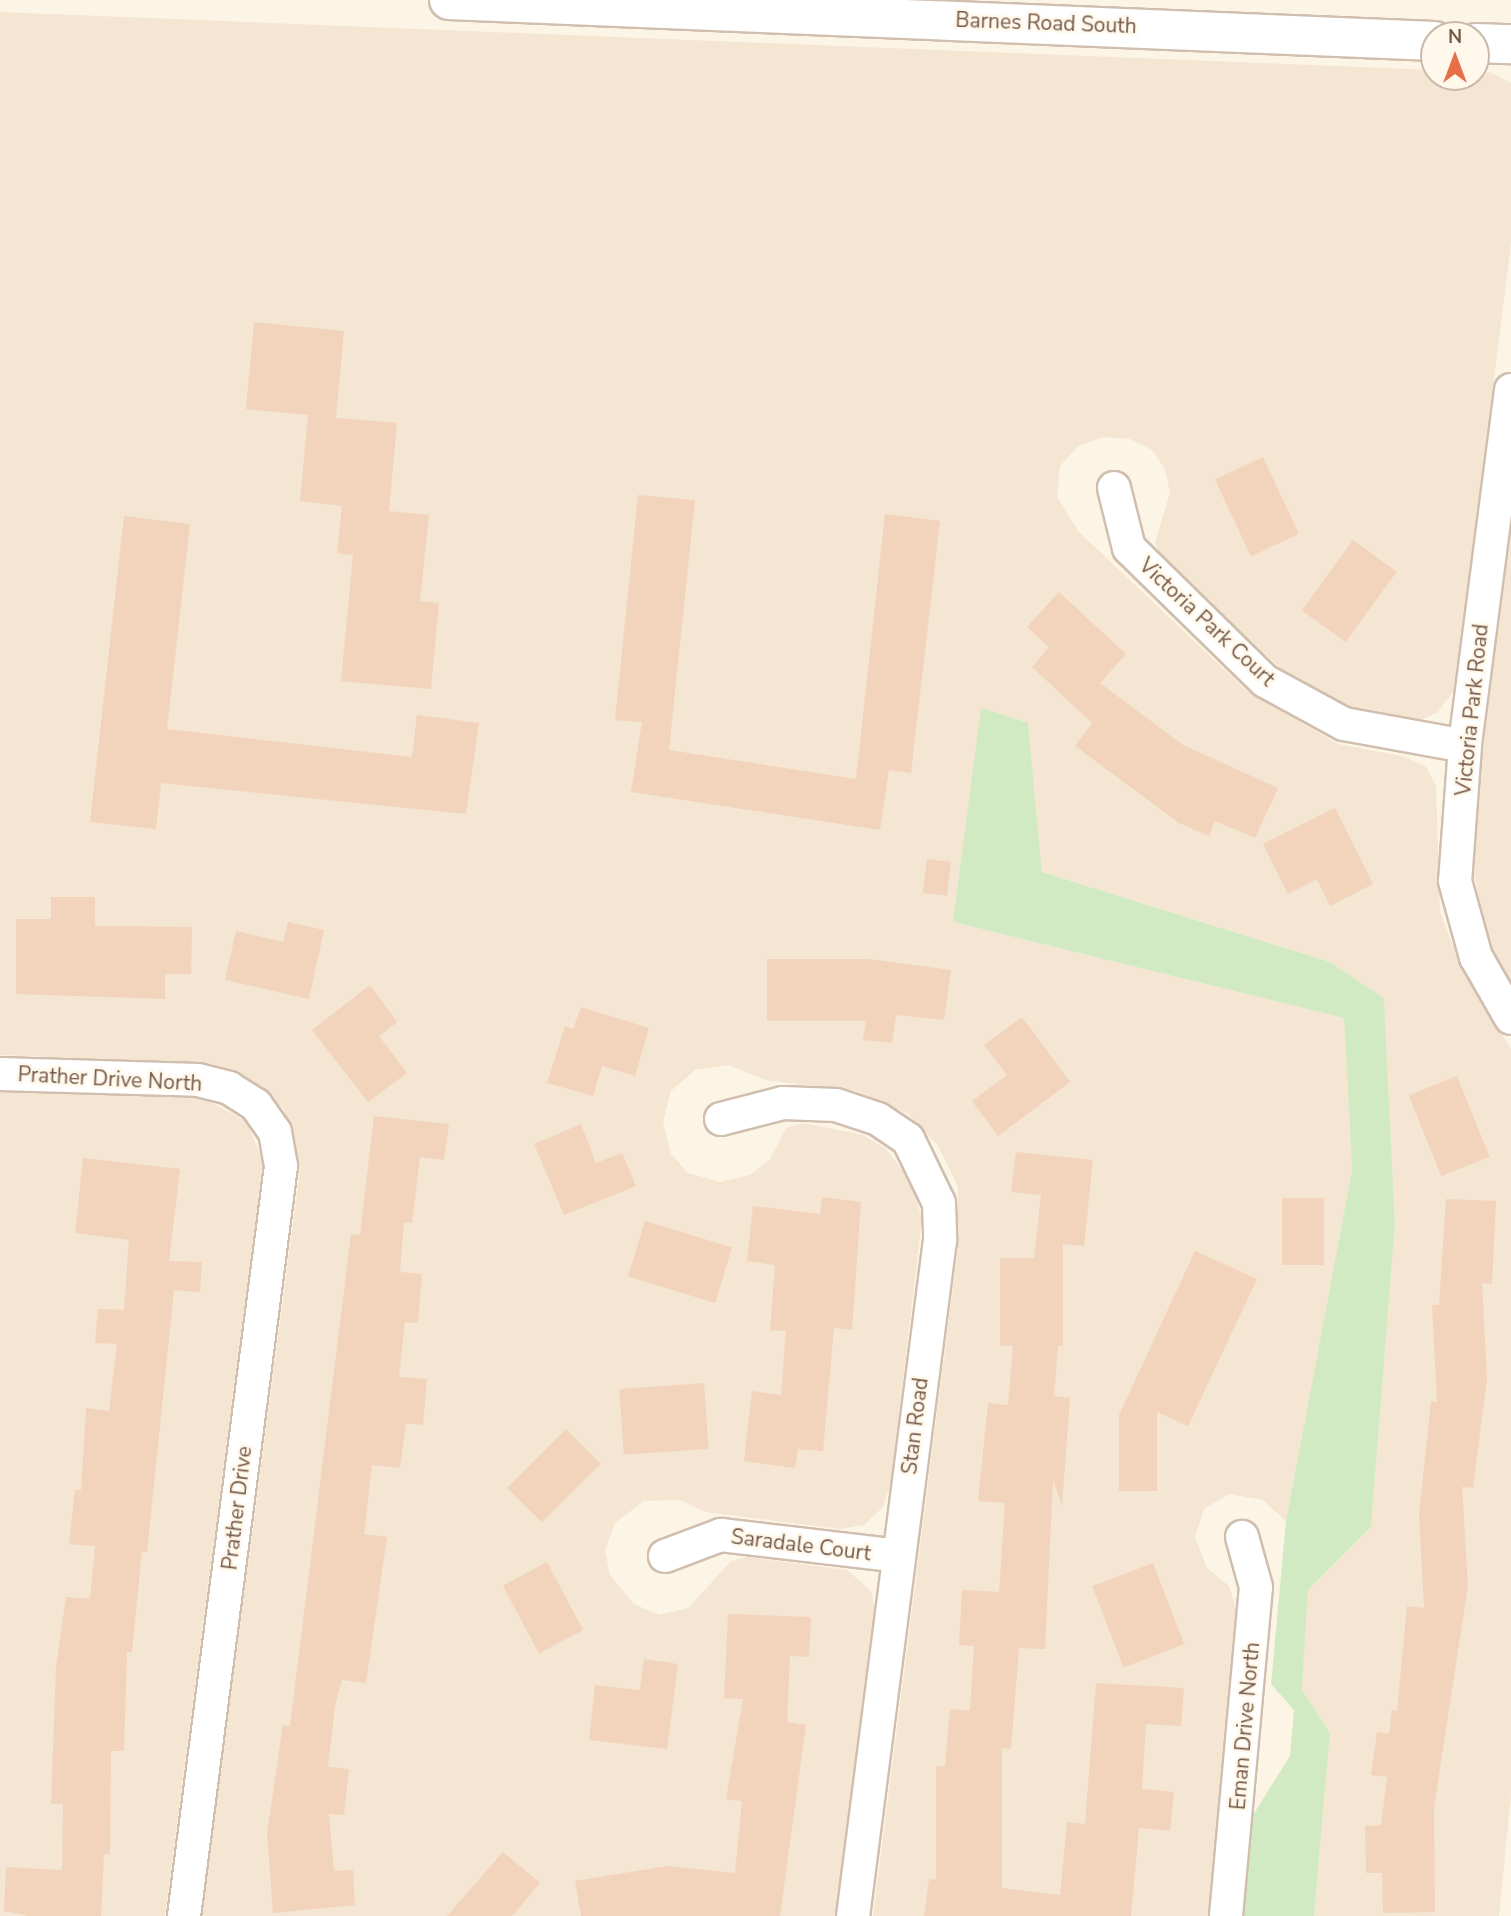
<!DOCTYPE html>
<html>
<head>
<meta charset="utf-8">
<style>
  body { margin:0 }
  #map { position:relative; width:1511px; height:1916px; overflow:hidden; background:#fcf4e5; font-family:"Nunito Sans",sans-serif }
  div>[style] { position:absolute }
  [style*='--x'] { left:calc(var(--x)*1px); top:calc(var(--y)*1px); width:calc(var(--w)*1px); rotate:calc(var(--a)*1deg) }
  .residential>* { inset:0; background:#f4e6d3 }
  .green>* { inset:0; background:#d2eac3 }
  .building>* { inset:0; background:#f2d3bc; transform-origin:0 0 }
  .roads { filter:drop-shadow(2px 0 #d0beae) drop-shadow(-2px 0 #d0beae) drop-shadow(0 2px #d0beae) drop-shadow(0 -2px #d0beae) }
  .street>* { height:32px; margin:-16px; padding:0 16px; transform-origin:16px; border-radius:16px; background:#fff }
  .secondary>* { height:38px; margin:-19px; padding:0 19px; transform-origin:19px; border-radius:19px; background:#fff }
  span { translate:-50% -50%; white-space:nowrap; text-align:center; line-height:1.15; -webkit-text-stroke:5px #fff8eb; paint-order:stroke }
  .street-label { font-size:21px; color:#765a4a }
  .north { position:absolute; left:1420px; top:21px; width:70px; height:70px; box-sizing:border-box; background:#fff8eb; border:2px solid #c8b9ab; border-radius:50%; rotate:0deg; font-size:19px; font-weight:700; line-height:28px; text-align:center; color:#765a4a }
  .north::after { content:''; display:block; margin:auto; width:24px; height:32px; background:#e77049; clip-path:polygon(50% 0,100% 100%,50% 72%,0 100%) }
</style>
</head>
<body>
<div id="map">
  <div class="residential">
    <i style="clip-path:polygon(0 12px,1434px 70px,1434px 77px,1490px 72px,1511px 83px,1511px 243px,1455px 689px,1438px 712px,1419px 721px,1363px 712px,1320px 695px,1280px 668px,1161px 558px,1155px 542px,1170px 493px,1165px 469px,1152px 450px,1130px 439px,1103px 437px,1078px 446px,1060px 466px,1057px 497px,1078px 531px,1247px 691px,1338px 744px,1406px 757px,1426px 767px,1436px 785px,1440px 912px,1459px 962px,1511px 1049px,1511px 1795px,1499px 1916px,1314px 1916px,1330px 1733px,1302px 1690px,1308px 1590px,1371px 1527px,1395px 1224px,1384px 998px,1330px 962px,1042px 872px,1028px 723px,953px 922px,1344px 1018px,1352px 1170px,1286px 1521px,1263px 1500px,1229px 1494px,1204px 1509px,1195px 1537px,1207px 1568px,1229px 1586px,1238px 1614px,1208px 1916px,873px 1916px,958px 1248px,958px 1187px,938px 1146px,908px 1114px,856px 1091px,765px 1080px,728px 1065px,695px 1070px,671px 1091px,663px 1122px,671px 1154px,688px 1173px,720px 1182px,750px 1175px,770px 1159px,786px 1128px,804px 1123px,863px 1135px,886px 1149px,911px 1182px,922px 1219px,891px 1481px,883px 1507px,864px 1525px,840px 1529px,705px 1512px,680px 1500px,644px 1501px,615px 1523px,605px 1550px,610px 1575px,634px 1604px,659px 1615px,688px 1608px,731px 1561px,747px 1557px,847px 1570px,871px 1591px,875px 1610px,836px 1916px,202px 1916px,300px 1170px,284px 1109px,239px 1071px,206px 1063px,0 1055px)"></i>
    <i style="clip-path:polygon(1511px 531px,1511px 988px,1488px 946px,1473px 868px,1473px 821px)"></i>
    <i style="clip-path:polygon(0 1091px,204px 1098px,247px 1122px,263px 1162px,165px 1916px,0 1916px)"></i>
  </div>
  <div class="green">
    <i style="clip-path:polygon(981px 708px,1028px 723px,1042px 872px,1330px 962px,1384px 998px,1395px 1224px,1371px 1527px,1308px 1590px,1302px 1690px,1330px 1733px,1314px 1916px,1240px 1916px,1251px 1818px,1290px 1756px,1294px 1710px,1271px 1684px,1286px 1521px,1352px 1170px,1344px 1018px,953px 922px)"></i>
  </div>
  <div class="building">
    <i style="clip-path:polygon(254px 322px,344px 331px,336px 418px,397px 423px,389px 511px,429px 515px,420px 601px,439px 603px,431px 689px,341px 681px,353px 555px,337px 553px,342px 506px,300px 501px,308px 415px,246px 409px)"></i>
    <i style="left:1263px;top:457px;width:85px;height:53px;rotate:65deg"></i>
    <i style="clip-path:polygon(638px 495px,695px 500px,669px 750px,856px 779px,885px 514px,940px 521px,911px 773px,889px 770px,880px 830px,631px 792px,642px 722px,615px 720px)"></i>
    <i style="clip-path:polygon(124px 516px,190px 524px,167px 729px,412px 757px,417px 715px,479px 723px,466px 814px,161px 783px,156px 829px,90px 822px)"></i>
    <i style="left:1353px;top:540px;width:54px;height:87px;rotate:36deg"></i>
    <i style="clip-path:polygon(1059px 592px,1126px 654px,1100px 683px,1183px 745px,1278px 788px,1255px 838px,1215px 821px,1209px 836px,1179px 823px,1075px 746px,1092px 723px,1032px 667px,1049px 647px,1027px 627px)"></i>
    <i style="clip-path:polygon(1335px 808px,1373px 884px,1330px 906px,1317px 879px,1288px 894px,1263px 844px)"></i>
    <i style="left:927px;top:859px;width:24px;height:34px;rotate:7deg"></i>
    <i style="clip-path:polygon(51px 897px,95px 897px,95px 926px,192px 927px,191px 974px,165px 974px,165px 999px,16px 994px,16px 919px,51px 919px)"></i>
    <i style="clip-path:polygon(288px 922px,324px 930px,309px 999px,225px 980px,236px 931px,283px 942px)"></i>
    <i style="clip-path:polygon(767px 959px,869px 959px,951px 970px,944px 1020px,896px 1015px,892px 1043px,863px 1040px,866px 1021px,767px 1021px)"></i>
    <i style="clip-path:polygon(370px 985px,397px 1022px,379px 1036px,407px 1073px,368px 1102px,312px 1030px)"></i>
    <i style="clip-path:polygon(581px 1007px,649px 1028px,635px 1076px,602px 1066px,593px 1096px,547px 1083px,565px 1026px,573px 1029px)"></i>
    <i style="clip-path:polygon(1022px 1017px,1070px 1082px,998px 1136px,972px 1101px,1007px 1075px,984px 1045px)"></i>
    <i style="left:1457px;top:1076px;width:87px;height:52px;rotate:68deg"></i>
    <i style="clip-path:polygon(374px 1116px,449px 1124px,444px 1160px,420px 1157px,412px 1223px,404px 1222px,400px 1272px,422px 1274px,418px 1323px,405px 1322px,399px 1377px,427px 1379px,423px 1425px,406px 1423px,400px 1468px,372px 1465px,364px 1534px,387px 1537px,366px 1683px,342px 1680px,335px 1706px,328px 1767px,349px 1769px,344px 1815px,329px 1814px,334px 1871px,353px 1870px,355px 1905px,273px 1913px,267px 1833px,283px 1725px,290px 1726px,351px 1234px,360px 1235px)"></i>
    <i style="clip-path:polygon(581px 1124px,596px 1163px,622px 1153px,636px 1186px,564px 1215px,534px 1144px)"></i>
    <i style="clip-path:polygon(1016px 1152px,1093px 1160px,1084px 1246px,1063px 1244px,1063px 1346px,1058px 1346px,1054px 1396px,1070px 1398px,1062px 1505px,1053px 1481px,1045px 1649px,1019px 1648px,1011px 1749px,1002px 1748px,1002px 1888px,1060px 1895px,1067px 1822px,1085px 1824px,1096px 1683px,1184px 1688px,1181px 1726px,1146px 1724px,1142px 1789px,1174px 1792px,1170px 1831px,1139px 1828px,1131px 1916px,924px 1916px,929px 1879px,936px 1880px,936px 1766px,945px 1766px,950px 1709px,970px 1711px,974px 1646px,959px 1645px,962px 1590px,999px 1592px,1005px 1503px,978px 1501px,988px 1403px,1008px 1405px,1013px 1346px,1000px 1346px,1000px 1258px,1034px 1258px,1041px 1195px,1011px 1192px)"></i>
    <i style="clip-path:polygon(83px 1158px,180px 1169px,169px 1261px,202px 1262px,200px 1292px,174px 1290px,147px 1552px,142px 1551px,132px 1652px,127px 1652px,124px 1751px,111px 1751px,110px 1854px,104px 1854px,101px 1916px,29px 1916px,4px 1911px,6px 1867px,62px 1870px,63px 1804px,51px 1804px,56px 1666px,66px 1597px,90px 1599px,95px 1546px,69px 1544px,75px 1490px,81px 1490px,86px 1408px,109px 1411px,117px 1344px,95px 1343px,98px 1309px,124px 1310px,129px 1240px,75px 1233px)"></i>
    <i style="clip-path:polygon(822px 1197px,861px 1202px,852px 1330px,834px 1328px,823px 1451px,798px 1449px,795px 1468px,744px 1461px,752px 1391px,781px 1395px,786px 1331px,770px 1330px,775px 1265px,747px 1261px,753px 1206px,820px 1214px)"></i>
    <i style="left:1282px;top:1198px;width:42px;height:67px"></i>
    <i style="clip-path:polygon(1446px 1199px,1496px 1201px,1492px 1284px,1482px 1283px,1487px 1379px,1473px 1488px,1462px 1487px,1468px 1585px,1434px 1808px,1435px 1912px,1383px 1913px,1382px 1873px,1366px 1873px,1365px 1826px,1381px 1825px,1387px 1777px,1371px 1775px,1377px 1732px,1389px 1734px,1392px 1710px,1397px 1711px,1407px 1606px,1424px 1608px,1419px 1515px,1431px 1401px,1437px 1402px,1432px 1305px,1439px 1305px)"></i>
    <i style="left:645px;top:1221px;width:91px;height:58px;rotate:17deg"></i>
    <i style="clip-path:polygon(1195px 1251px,1257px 1279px,1188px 1426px,1157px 1412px,1157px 1491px,1119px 1491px,1119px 1415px)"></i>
    <i style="left:704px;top:1383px;width:66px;height:85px;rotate:86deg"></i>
    <i style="left:566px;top:1429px;width:49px;height:83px;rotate:45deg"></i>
    <i style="left:547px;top:1562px;width:77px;height:50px;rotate:62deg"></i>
    <i style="left:1153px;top:1563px;width:87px;height:65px;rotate:69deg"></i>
    <i style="clip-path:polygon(728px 1614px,811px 1617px,809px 1657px,790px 1656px,787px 1722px,806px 1725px,780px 1916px,581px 1916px,575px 1881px,667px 1866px,735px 1873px,742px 1801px,726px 1799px,743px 1699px,724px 1698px)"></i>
    <i style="clip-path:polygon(644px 1659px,678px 1664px,667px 1749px,589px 1740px,595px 1685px,640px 1690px)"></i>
    <i style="clip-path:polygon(503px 1852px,540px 1883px,512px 1916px,447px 1916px)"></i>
  </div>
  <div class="roads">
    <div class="street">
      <i style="--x:1511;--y:390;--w:359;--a:97.4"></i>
      <i style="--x:1465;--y:746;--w:135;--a:94.2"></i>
      <i style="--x:1455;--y:881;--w:79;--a:74.6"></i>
      <i style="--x:1476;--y:957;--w:70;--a:60.2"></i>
      <i style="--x:1114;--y:488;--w:62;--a:76"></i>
      <i style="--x:1129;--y:548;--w:190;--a:44.4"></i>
      <i style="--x:1265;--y:681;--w:90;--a:28.6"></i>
      <i style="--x:1344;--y:724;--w:123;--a:10.3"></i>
      <i style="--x:0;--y:1074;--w:198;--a:1.7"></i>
      <i style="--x:198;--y:1080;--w:32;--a:14"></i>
      <i style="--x:229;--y:1088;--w:32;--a:32"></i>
      <i style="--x:256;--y:1105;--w:33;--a:55"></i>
      <i style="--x:275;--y:1132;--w:35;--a:80"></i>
      <i style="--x:281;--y:1166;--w:756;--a:97.37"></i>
      <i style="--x:721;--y:1119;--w:64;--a:-14.5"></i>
      <i style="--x:783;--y:1103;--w:53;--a:2.2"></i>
      <i style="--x:836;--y:1105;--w:44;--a:18.4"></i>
      <i style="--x:878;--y:1119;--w:36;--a:34"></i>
      <i style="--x:908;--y:1139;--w:71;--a:64.2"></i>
      <i style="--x:939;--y:1203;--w:37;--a:88"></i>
      <i style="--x:940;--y:1240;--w:682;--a:97.33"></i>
      <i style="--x:665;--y:1556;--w:60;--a:-20.6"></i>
      <i style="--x:721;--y:1535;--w:179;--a:6.7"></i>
      <i style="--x:1226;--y:1916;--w:330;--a:-84.8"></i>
      <i style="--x:1256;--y:1587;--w:52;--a:-105.6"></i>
    </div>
    <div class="secondary">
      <i style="--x:449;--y:0;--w:986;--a:2.38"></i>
      <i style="--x:1476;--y:43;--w:35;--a:2"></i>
    </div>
  </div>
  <div class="street-label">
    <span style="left:1046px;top:23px;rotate:2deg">Barnes Road South</span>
    <span style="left:1207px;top:622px;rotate:43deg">Victoria Park Court</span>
    <span style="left:1472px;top:710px;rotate:-84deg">Victoria Park Road</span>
    <span style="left:110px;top:1079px;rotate:3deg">Prather Drive North</span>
    <span style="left:915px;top:1426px;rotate:-83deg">Stan Road</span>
    <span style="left:237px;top:1508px;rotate:-83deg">Prather Drive</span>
    <span style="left:801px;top:1545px;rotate:7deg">Saradale Court</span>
    <span style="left:1245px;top:1726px;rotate:-85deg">Eman Drive North</span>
  </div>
  <div class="north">N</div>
</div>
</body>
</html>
